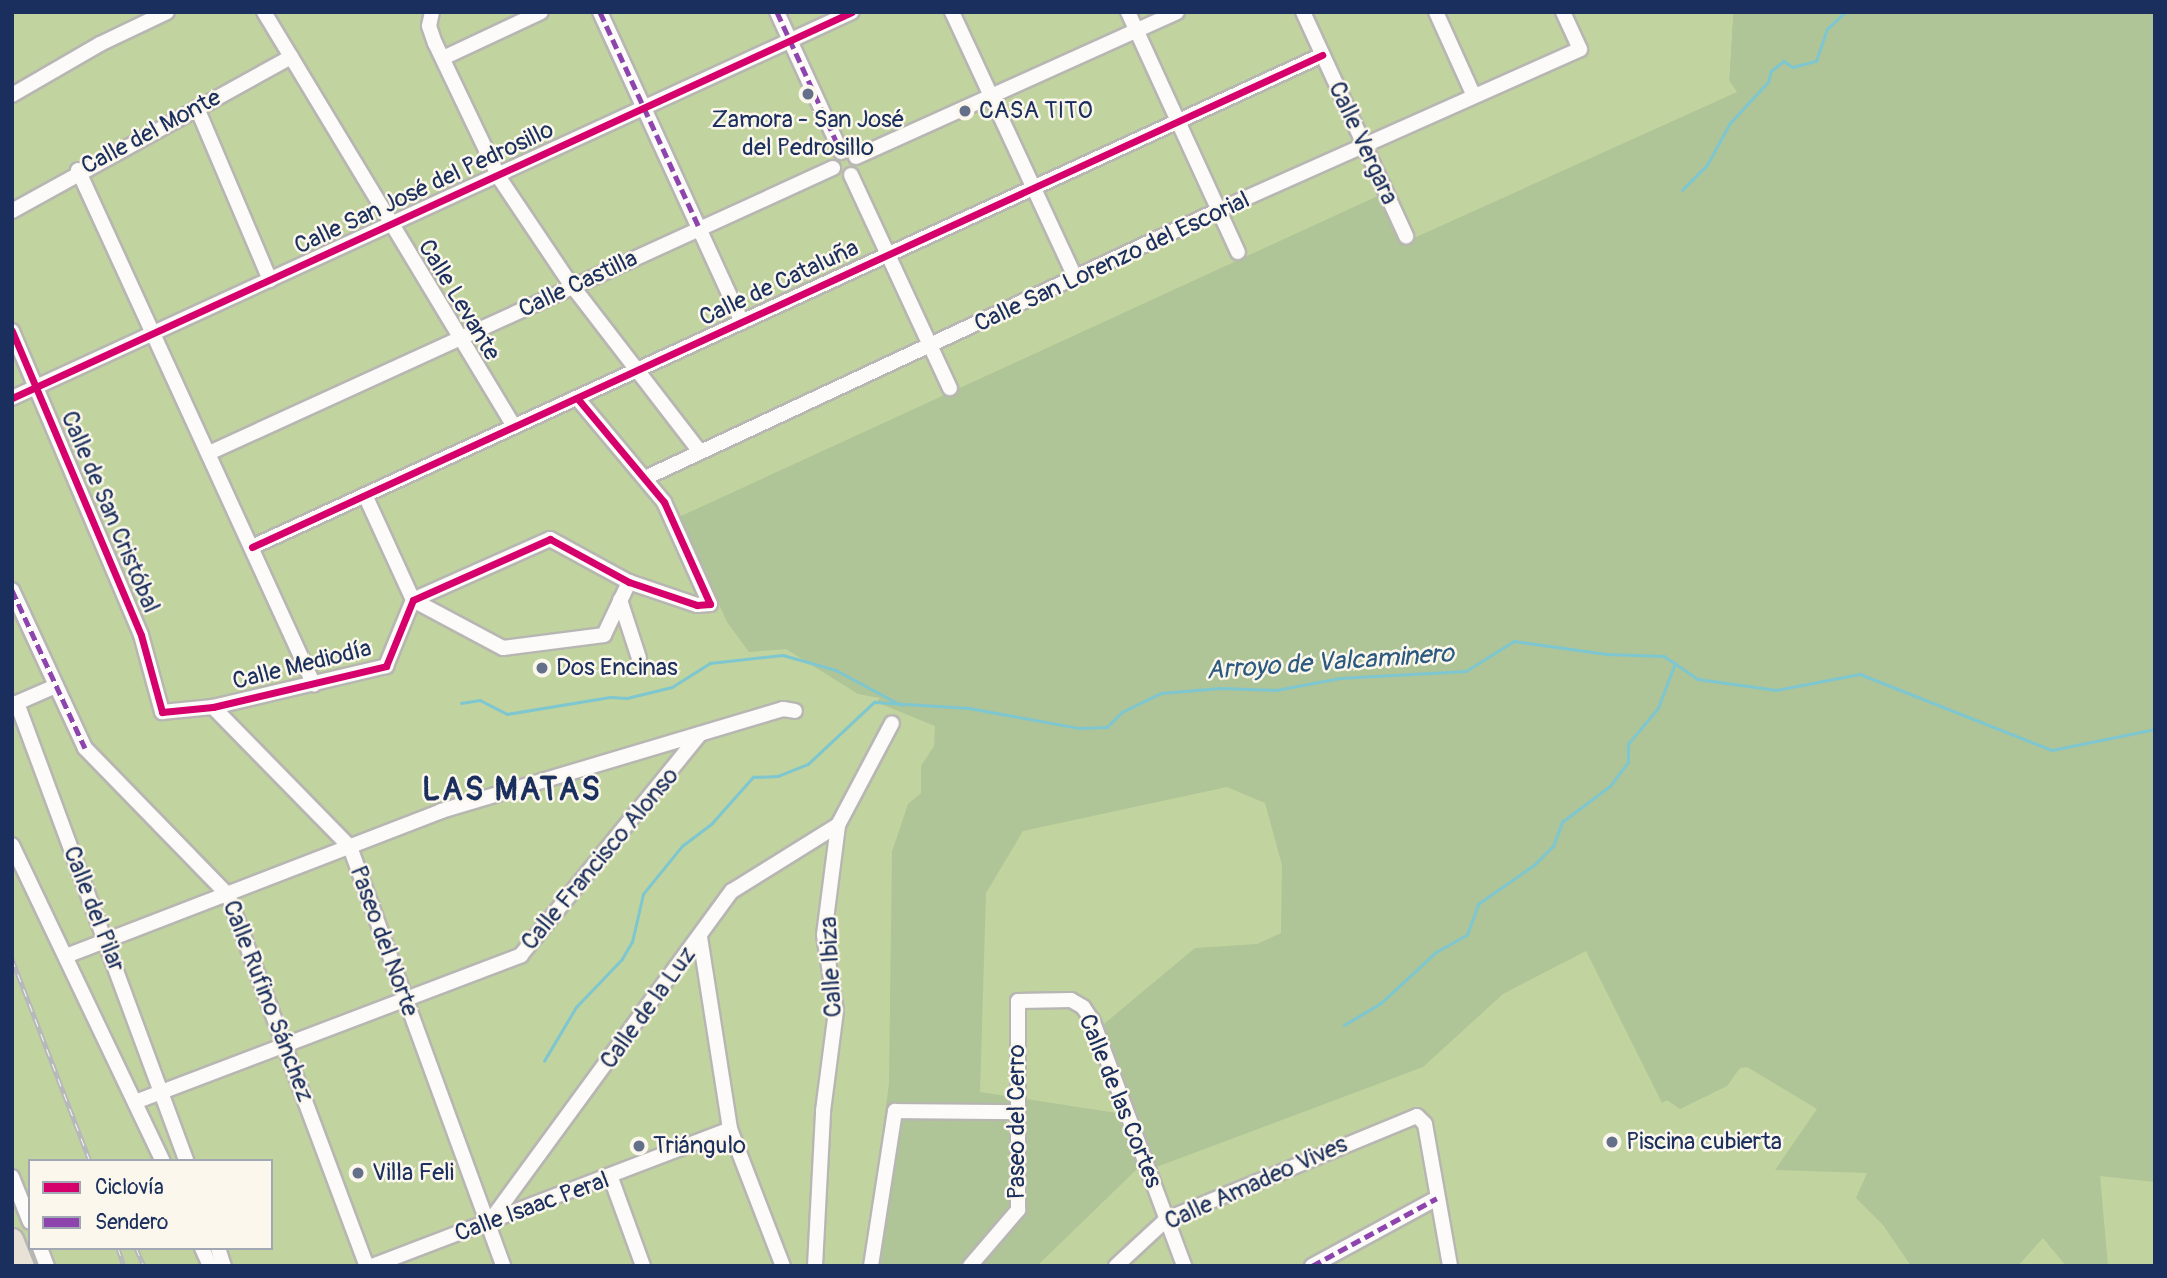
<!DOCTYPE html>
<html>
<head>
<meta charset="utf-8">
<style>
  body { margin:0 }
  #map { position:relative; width:2167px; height:1278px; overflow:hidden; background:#ebe6d9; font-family:Pangolin,sans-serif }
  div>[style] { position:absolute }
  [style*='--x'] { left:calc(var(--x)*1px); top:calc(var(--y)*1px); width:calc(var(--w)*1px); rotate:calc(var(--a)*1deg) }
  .green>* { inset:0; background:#c1d39e }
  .forest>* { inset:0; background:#afc497 }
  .stream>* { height:2.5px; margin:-1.25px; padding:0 1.25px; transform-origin:1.25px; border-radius:1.25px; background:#7ec7d0 }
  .roads { filter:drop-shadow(2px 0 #b7b6b2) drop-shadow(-2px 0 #b7b6b2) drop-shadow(0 2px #b7b6b2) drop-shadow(0 -2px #b7b6b2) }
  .minor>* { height:14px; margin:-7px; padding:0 7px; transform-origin:7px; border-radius:7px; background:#fcfbf9 }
  .highway>* { height:21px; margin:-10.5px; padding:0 10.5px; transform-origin:10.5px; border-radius:10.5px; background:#e7e2d5 }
  .rail>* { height:5px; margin-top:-2.5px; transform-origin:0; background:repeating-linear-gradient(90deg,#fbf7ec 0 8px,#b6b8bb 0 16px); box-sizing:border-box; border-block:2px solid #b6b8bb }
  .quiet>* { height:5px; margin-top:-2.5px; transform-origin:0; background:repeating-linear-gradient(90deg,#8e44ad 0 10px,transparent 0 15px) }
  .cycleway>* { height:7px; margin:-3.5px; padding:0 3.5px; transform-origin:3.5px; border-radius:3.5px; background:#d6006c }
  .dots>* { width:19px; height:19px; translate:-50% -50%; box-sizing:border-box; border:4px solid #fbf7ec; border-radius:50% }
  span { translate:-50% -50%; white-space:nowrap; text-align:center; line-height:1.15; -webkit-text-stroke:5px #fbf7ec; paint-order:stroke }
  .poi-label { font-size:24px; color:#1b2f5e }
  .left { translate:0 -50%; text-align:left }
  .street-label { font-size:24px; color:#1b2f5e }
  .water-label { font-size:26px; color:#2b597f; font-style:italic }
  .district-label { font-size:32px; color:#1b2f5e; font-weight:700; letter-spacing:2px }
  .frame { position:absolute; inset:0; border:14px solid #1b2f5e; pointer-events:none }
  .legend { position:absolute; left:28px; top:1159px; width:245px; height:91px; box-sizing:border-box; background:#fbf7ec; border:2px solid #a1a7b3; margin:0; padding:9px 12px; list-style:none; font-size:21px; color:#1b2f5e }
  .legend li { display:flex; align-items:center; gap:14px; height:35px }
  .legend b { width:35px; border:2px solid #a1a7b3 }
</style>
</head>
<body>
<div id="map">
  <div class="green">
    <i style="clip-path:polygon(evenodd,12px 12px,1733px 12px,1729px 80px,2155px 310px,2155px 1266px,18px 1266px,12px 1252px,12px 12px,30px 1161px,271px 1161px,271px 1248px,30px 1248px,30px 1161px)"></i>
  </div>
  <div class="forest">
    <i style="clip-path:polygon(1733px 12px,2155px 12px,2155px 1182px,2100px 1176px,2108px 1266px,2066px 1266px,2043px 1238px,2018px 1266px,1911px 1266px,1883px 1225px,1856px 1198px,1867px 1173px,1775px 1170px,1817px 1109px,1747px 1067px,1740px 1068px,1727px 1086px,1680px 1109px,1667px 1100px,1662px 1103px,1586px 951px,1503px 994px,1423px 1067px,1151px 1169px,1098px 1029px,1195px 948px,1257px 944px,1281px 933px,1282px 865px,1265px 803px,1227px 787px,1023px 831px,986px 893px,980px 1092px,1117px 1113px,1139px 1167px,1037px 1266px,864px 1266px,889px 1084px,892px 852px,908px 804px,921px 793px,921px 766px,934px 746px,935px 726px,876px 702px,880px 698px,858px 694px,786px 649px,749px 652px,727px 622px,679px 517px,1380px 195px,1403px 243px,1737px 92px,1729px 80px)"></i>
  </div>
  <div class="stream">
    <i style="--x:1682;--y:190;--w:35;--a:-45"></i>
    <i style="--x:1707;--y:165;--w:48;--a:-61.3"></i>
    <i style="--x:1730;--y:123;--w:56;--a:-47.2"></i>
    <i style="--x:1768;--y:82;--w:11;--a:-75"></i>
    <i style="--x:1771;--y:71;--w:16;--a:-38"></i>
    <i style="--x:1784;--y:61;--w:11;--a:34"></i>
    <i style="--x:1793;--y:67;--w:24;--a:-15"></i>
    <i style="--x:1816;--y:61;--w:34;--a:-71"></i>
    <i style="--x:1827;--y:29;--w:25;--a:-43"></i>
    <i style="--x:461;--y:703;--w:19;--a:-9"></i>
    <i style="--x:480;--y:700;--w:30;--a:27"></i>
    <i style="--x:507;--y:714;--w:104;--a:-9.4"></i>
    <i style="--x:610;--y:697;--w:17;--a:3"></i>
    <i style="--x:627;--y:698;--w:46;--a:-13.7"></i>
    <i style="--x:672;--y:687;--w:45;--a:-32.3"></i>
    <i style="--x:710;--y:663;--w:73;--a:-6.3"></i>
    <i style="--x:783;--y:655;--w:55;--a:15.8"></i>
    <i style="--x:836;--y:670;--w:74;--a:28.3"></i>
    <i style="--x:1344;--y:1025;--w:43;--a:-30.7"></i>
    <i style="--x:1381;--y:1003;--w:75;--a:-42.8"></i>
    <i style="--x:1436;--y:952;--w:35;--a:-29"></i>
    <i style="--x:1467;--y:935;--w:33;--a:-70"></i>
    <i style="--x:1478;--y:904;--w:68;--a:-34.9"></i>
    <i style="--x:1534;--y:865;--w:27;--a:-45"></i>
    <i style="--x:1553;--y:846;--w:26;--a:-69"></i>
    <i style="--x:1562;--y:822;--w:60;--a:-36.9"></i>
    <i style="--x:1610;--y:786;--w:30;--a:-53"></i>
    <i style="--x:1628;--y:762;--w:18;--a:-90"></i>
    <i style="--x:1628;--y:744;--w:47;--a:-50.2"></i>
    <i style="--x:1658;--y:708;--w:48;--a:-69.3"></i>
    <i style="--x:544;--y:1061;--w:63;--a:-59.3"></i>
    <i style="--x:576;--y:1007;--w:66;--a:-46.2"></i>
    <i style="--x:622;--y:959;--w:20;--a:-60"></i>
    <i style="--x:632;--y:942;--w:49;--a:-77.1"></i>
    <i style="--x:643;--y:894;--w:62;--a:-50.9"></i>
    <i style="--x:682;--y:846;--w:38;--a:-37"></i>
    <i style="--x:712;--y:823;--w:62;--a:-48.3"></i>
    <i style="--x:753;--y:777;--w:25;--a:-2"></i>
    <i style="--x:778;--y:776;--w:32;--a:-22"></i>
    <i style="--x:808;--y:764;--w:91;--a:-43.2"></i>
    <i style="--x:874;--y:702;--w:95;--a:3.6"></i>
    <i style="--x:969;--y:708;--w:112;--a:10.3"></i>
    <i style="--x:1079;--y:728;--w:28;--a:-2"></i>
    <i style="--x:1107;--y:727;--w:21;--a:-45"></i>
    <i style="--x:1122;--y:712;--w:43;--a:-26"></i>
    <i style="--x:1161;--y:693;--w:59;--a:-4.8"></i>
    <i style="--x:1220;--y:688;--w:56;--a:2"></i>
    <i style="--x:1276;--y:690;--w:65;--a:-10.6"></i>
    <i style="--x:1340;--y:678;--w:126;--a:-3.2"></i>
    <i style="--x:1466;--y:671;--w:57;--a:-32"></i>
    <i style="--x:1514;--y:641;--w:93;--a:8"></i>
    <i style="--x:1606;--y:654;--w:58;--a:2"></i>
    <i style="--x:1664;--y:656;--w:41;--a:34.1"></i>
    <i style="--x:1698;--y:679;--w:79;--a:8"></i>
    <i style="--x:1776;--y:690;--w:86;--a:-10.8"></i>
    <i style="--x:1860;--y:674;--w:206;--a:21.6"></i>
    <i style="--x:2052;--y:750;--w:105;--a:-11.5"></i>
  </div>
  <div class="roads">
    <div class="minor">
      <i style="--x:264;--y:12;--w:484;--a:58.9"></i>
      <i style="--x:432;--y:12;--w:14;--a:102"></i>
      <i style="--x:429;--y:26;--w:18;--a:71"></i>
      <i style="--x:435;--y:43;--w:151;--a:64.5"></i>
      <i style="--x:500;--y:179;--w:125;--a:56.1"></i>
      <i style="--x:570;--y:283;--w:213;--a:52.4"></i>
      <i style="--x:600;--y:12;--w:341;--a:65.4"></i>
      <i style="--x:777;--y:12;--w:154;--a:65.4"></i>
      <i style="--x:952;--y:12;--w:294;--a:65.1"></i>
      <i style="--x:1128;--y:12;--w:264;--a:65.4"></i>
      <i style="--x:1303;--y:12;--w:247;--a:65.3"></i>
      <i style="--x:1436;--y:12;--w:92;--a:65.7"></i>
      <i style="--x:443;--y:58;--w:108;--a:-25.1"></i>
      <i style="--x:12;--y:95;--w:102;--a:-30.1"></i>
      <i style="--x:100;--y:44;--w:74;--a:-25.5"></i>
      <i style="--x:197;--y:108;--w:187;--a:67"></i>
      <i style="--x:856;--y:157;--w:352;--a:-24.3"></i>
      <i style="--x:78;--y:170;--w:566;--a:65.38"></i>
      <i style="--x:851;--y:175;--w:235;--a:65.1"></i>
      <i style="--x:12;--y:211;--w:319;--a:-28.9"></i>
      <i style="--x:12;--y:331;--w:330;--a:67"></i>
      <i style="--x:141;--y:635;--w:80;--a:74.7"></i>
      <i style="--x:162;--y:712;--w:51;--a:-5.6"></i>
      <i style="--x:213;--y:707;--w:178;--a:-13.3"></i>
      <i style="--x:386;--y:666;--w:71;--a:-67.8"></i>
      <i style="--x:413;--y:600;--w:150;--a:-24"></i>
      <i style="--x:550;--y:539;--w:90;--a:28.6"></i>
      <i style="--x:629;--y:582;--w:72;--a:18.7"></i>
      <i style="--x:697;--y:605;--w:13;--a:-4"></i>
      <i style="--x:710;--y:604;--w:112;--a:-114.3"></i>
      <i style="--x:664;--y:502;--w:134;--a:-129.9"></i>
      <i style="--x:12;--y:398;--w:924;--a:-24.68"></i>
      <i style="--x:209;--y:453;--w:686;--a:-24.55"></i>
      <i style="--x:645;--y:478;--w:633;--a:-25.03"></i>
      <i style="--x:1219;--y:210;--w:395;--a:-24"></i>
      <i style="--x:1580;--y:49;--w:41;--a:-114.7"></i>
      <i style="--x:365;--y:495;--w:115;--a:65.4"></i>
      <i style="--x:252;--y:547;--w:1178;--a:-24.69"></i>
      <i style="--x:12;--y:590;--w:174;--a:65.2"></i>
      <i style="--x:85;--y:748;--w:205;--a:45.8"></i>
      <i style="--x:228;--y:895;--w:396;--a:69.5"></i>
      <i style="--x:413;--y:600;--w:102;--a:28.1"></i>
      <i style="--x:503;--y:648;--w:102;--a:-7.3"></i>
      <i style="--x:604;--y:635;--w:59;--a:-64.7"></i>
      <i style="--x:620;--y:600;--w:61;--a:71.9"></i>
      <i style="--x:17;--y:703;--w:488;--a:69.7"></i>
      <i style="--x:12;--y:705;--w:48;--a:-23.4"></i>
      <i style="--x:213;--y:707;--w:196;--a:45.6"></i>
      <i style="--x:350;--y:847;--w:446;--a:69.9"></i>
      <i style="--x:12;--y:845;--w:350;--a:64.5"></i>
      <i style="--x:700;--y:937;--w:194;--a:81.1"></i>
      <i style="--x:730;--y:1129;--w:147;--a:68.9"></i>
      <i style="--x:66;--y:956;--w:402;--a:-21.1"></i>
      <i style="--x:441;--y:811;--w:357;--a:-16.6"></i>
      <i style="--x:783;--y:709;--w:12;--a:9"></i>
      <i style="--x:135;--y:1102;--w:413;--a:-20.8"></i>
      <i style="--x:521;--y:955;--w:284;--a:-51"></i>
      <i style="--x:12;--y:1177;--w:48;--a:68.2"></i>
      <i style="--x:611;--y:1178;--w:94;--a:70"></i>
      <i style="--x:488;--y:1224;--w:413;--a:-53.8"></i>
      <i style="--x:732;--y:891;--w:125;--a:-31.9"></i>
      <i style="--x:40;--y:1248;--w:19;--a:69"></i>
      <i style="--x:202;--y:1248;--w:20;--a:66"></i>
      <i style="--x:218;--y:1248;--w:19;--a:72"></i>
      <i style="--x:372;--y:1266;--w:383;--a:-20.9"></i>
      <i style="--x:815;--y:1266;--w:155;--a:-87"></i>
      <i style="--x:823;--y:1111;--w:101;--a:-82.6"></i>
      <i style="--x:836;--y:1011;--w:77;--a:-99"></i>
      <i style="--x:824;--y:935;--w:111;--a:-82.7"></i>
      <i style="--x:838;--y:825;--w:115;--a:-62.1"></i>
      <i style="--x:871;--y:1266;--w:157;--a:-81.2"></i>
      <i style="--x:895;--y:1111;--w:122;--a:0.5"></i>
      <i style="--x:970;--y:1266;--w:74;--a:-49.4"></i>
      <i style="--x:1018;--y:1210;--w:209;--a:-90"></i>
      <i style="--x:1018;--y:1001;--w:53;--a:-1.1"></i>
      <i style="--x:1071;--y:1000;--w:14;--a:30"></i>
      <i style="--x:1083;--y:1007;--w:18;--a:56"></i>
      <i style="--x:1093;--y:1022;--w:260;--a:69.5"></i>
      <i style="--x:1116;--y:1266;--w:69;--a:-42.7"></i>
      <i style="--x:1167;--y:1219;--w:270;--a:-22.4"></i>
      <i style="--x:1417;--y:1116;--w:11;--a:45"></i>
      <i style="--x:1425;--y:1124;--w:144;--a:80"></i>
      <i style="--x:1312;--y:1266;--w:142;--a:-28.5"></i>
    </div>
    <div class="highway">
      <i style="--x:12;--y:1239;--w:29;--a:68"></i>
    </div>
  </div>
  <div class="rail">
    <i style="--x:12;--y:959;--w:217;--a:68.9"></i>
    <i style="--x:118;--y:1248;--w:19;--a:72"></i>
    <i style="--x:136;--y:1248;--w:20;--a:66"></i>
  </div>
  <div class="quiet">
    <i style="--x:600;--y:12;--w:239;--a:65.3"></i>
    <i style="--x:777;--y:12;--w:154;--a:65.4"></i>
    <i style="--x:12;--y:590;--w:174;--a:65.2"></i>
    <i style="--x:1312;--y:1266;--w:142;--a:-28.5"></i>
  </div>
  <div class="cycleway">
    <i style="--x:12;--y:331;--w:330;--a:67"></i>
    <i style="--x:141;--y:635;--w:80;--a:74.7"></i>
    <i style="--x:162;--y:712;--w:51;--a:-5.6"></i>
    <i style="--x:213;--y:707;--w:178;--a:-13.3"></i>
    <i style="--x:386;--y:666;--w:71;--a:-67.8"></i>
    <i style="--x:413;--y:600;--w:150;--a:-24"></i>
    <i style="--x:550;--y:539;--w:90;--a:28.6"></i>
    <i style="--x:629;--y:582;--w:72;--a:18.7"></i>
    <i style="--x:697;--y:605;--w:13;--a:-4"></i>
    <i style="--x:710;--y:604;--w:112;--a:-114.3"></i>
    <i style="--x:664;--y:502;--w:134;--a:-129.9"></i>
    <i style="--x:12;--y:398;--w:924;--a:-24.68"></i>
    <i style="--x:252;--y:547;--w:1178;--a:-24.69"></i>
  </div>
  <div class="dots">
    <i style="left:808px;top:94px;background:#646f89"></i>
    <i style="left:965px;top:111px;background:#646f89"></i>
    <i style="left:542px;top:668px;background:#646f89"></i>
    <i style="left:1612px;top:1142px;background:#646f89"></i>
    <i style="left:639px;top:1146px;background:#646f89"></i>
    <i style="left:358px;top:1173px;background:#646f89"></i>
  </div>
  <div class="poi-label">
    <span class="left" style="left:979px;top:111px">CASA TITO</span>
    <span style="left:808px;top:134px">Zamora - San José<br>del Pedrosillo</span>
    <span class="left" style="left:556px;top:668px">Dos Encinas</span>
    <span class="left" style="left:1626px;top:1142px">Piscina cubierta</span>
    <span class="left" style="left:653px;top:1146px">Triángulo</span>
    <span class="left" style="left:372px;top:1173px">Villa Feli</span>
  </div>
  <div class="street-label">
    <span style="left:151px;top:132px;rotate:-28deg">Calle del Monte</span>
    <span style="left:1363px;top:143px;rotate:65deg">Calle Vergara</span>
    <span style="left:424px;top:188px;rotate:-25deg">Calle San José del Pedrosillo</span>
    <span style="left:1112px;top:262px;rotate:-25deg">Calle San Lorenzo del Escorial</span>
    <span style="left:779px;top:283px;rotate:-25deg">Calle de Cataluña</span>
    <span style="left:578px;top:284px;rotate:-25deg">Calle Castilla</span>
    <span style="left:459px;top:300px;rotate:59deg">Calle Levante</span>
    <span style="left:110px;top:512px;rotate:67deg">Calle de San Cristóbal</span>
    <span style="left:302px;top:665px;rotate:-14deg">Calle Mediodía</span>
    <span style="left:600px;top:859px;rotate:-50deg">Calle Francisco Alonso</span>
    <span style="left:94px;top:909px;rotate:69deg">Calle del Pilar</span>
    <span style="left:384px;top:941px;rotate:70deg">Paseo del Norte</span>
    <span style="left:831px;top:967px;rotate:-93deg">Calle Ibiza</span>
    <span style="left:268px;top:1001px;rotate:69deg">Calle Rufino Sánchez</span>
    <span style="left:648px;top:1008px;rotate:-54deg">Calle de la Luz</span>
    <span style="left:1120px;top:1101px;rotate:68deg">Calle de las Cortes</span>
    <span style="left:1017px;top:1122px;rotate:-90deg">Paseo del Cerro</span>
    <span style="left:1256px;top:1183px;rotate:-24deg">Calle Amadeo Vives</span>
    <span style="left:532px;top:1207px;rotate:-20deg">Calle Isaac Peral</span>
  </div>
  <div class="water-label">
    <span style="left:1330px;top:663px;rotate:-4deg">Arroyo de Valcaminero</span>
  </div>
  <div class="district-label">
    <span style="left:512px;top:790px">LAS MATAS</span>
  </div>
  <div class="frame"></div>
  <ul class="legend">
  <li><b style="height:9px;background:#d6006c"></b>Ciclovía</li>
  <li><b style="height:9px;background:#8e44ad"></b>Sendero</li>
  </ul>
</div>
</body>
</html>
